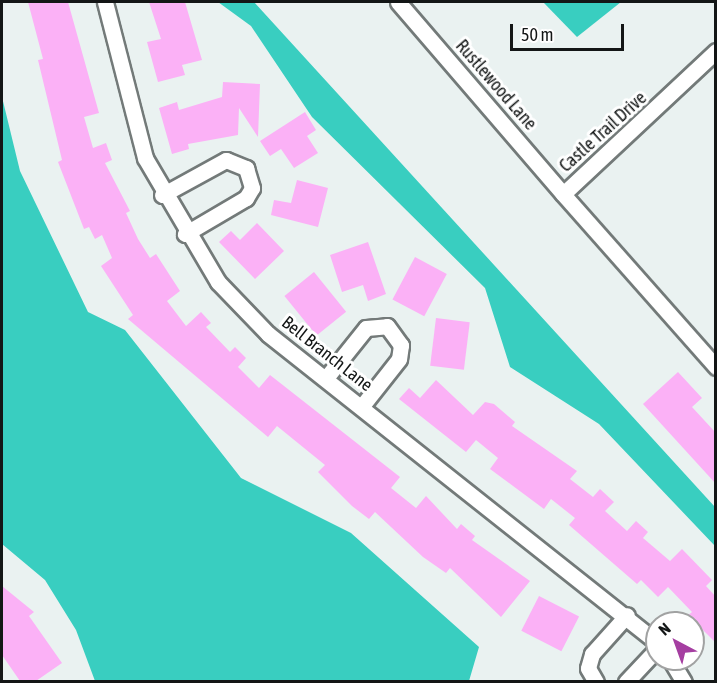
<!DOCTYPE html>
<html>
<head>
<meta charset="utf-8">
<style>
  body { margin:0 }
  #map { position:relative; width:717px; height:683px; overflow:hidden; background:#eaf2f1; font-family:"Asap Condensed",sans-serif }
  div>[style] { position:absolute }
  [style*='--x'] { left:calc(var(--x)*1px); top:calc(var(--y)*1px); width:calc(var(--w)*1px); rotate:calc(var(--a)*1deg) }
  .forest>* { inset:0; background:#39cec0 }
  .building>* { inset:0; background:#fbb1f6; transform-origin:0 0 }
  .roads { filter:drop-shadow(2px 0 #737a79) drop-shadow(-2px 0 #737a79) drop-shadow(0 2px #737a79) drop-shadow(0 -2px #737a79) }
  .minor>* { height:15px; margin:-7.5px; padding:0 7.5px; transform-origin:7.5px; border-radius:7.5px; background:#fff }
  span { translate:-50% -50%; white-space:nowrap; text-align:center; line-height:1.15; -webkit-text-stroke:6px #fff; paint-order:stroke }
  .street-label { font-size:18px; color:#131616 }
  .frame { position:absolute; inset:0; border:3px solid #131616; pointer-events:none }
  .north { position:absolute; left:645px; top:611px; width:60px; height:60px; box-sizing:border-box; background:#fff; border:2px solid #a1a2a2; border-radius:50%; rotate:319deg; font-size:16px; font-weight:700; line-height:24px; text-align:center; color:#131616 }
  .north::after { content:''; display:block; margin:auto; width:21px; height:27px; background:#a53ea1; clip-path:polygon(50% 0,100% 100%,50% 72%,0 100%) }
  .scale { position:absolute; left:510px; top:24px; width:114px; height:27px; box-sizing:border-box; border:3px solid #131616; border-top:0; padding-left:8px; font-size:18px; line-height:21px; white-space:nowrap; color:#131616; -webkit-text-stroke:4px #fff; paint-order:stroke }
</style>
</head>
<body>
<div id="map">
  <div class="forest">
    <i style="clip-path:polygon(218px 2px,254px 2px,715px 507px,715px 546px,599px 424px,510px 367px,485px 288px,312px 117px,251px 26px)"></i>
    <i style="clip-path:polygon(543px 2px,621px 2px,577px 37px)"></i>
    <i style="clip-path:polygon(2px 97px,20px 171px,88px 312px,125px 330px,241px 478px,351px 533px,479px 647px,469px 681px,95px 681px,76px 630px,45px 580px,2px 544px)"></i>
  </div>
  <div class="building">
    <i style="clip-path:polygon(28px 2px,68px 2px,99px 113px,84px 117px,93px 148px,106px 143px,112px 160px,105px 163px,130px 211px,126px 213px,138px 239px,150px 258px,156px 254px,180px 291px,167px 301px,186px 326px,201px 312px,211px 323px,206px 327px,230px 352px,235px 347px,246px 358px,238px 367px,259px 388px,270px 375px,400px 477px,391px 488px,416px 508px,426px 496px,457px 529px,461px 524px,475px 536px,472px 540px,530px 581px,501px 617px,450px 568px,446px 573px,423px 557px,375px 512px,369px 519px,352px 506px,318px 472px,325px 465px,277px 426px,268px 437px,128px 319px,133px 315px,101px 266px,112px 258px,102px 235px,95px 239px,89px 227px,84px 229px,58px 162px,62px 160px,38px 60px,43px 59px)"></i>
    <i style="clip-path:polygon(149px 2px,185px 2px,202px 60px,182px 65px,185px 75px,158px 82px,147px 42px,161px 39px)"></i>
    <i style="clip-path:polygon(223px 82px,260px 84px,258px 137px,239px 108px,238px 135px,188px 144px,189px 149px,172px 154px,159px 108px,177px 102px,179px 110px,222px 97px)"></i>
    <i style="clip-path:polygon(305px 112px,316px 130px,307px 136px,318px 153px,294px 168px,281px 149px,270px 156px,260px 141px)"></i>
    <i style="clip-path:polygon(297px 180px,328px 188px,318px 227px,271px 215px,274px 200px,291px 203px)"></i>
    <i style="clip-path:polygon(257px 223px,284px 251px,255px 279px,219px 242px,231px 231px,240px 240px)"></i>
    <i style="clip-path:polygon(368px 242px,386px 294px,368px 301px,363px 285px,342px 292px,330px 255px)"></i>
    <i style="left:415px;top:257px;width:36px;height:48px;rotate:28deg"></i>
    <i style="left:314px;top:272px;width:51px;height:38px;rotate:51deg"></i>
    <i style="left:436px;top:318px;width:34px;height:48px;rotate:7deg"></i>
    <i style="clip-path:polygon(678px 372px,702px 398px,692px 407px,716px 433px,716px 484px,643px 404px)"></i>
    <i style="clip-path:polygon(436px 380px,473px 415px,485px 402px,494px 404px,515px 422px,512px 426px,577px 471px,570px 479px,593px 497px,600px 489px,614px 502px,605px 511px,627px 531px,636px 521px,648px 532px,643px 538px,670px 561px,682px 549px,712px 580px,706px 586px,716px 597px,716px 643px,701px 628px,693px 635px,693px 623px,679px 623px,692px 612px,668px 587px,658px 597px,641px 580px,637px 584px,569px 525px,575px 518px,551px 499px,544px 509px,490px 469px,498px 458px,476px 440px,466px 452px,399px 399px,409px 388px,420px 398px)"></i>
    <i style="clip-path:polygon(2px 586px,34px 612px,29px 616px,62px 663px,36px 681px,20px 681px,2px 655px)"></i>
    <i style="left:539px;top:596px;width:45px;height:39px;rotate:27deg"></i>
  </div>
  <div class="roads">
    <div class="minor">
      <i style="--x:105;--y:2;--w:161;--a:75.6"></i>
      <i style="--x:145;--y:158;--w:144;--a:59.5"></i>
      <i style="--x:218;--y:282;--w:72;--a:46.1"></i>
      <i style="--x:268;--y:334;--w:496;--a:38.4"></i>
      <i style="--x:398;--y:2;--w:253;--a:49.3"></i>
      <i style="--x:716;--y:51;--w:209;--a:136.9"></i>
      <i style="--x:563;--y:194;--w:231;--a:48.5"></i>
      <i style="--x:162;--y:195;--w:73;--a:-28.7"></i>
      <i style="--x:226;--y:160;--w:22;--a:22"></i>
      <i style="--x:246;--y:168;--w:21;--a:73"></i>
      <i style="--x:252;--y:188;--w:12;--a:121"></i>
      <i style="--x:246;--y:198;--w:71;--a:149.5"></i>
      <i style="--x:326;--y:378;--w:64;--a:-51.3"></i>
      <i style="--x:366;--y:328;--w:21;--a:-5"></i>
      <i style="--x:387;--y:326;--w:24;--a:54"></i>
      <i style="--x:401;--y:345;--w:14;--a:98"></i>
      <i style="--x:399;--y:359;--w:60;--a:128.2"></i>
      <i style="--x:670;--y:659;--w:27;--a:59"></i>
      <i style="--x:596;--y:682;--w:16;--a:-120"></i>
      <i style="--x:588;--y:668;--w:15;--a:-74"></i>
      <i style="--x:592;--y:654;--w:52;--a:-48.1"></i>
      <i style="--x:626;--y:682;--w:45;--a:-46.8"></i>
    </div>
  </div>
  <div class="street-label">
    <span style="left:496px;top:85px;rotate:49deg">Rustlewood Lane</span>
    <span style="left:603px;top:132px;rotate:-42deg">Castle Trail Drive</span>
    <span style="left:327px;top:354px;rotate:38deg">Bell Branch Lane</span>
  </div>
  <div class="frame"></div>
  <div class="north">N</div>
  <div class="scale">50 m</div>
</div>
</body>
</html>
